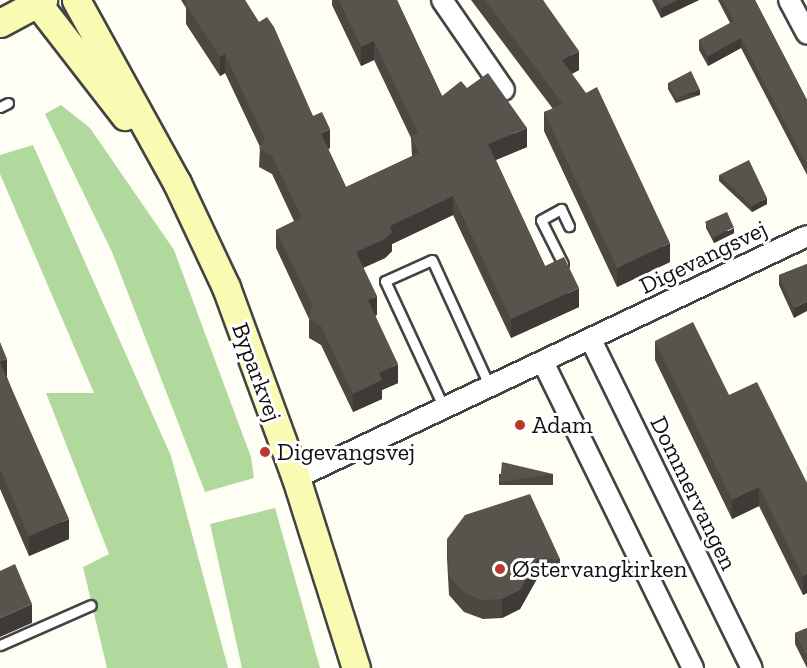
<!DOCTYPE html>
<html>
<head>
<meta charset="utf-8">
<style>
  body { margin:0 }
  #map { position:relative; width:807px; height:668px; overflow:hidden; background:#fefef4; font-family:"Zilla Slab",serif }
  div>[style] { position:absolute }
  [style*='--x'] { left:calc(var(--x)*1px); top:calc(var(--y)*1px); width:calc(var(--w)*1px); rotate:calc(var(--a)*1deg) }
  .forest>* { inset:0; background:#b1d99e }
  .roads { filter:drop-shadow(2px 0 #434343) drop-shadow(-2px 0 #434343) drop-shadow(0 2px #434343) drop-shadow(0 -2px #434343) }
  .lane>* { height:9px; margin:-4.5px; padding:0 4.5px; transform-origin:4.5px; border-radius:4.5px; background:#fff }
  .street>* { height:20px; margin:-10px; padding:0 10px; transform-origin:10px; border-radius:10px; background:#fff }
  .secondary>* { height:27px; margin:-13.5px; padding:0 13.5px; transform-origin:13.5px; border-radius:13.5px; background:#fafbb3 }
  .wall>* { inset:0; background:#4d4742; transform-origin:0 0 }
  .shaded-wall>* { inset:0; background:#3e3a36; transform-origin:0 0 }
  .building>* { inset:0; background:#59534d; transform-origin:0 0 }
  .dots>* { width:16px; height:16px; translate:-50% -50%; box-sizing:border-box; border:3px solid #fff; border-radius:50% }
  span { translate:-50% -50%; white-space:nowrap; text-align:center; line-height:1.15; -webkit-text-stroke:6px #fff; paint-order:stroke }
  .street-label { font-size:24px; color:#101010 }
  .poi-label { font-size:24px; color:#101010 }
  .left { translate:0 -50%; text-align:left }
</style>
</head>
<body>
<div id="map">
  <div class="forest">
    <i style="clip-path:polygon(61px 105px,90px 128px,174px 250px,251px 457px,254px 478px,205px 492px,112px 252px,45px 114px)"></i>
    <i style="clip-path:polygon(33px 145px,171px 456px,228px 668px,107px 668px,83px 567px,109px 554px,46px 393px,94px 393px,0 174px,0 155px)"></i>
    <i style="clip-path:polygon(275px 508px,320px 668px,242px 668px,210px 524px)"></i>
  </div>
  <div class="roads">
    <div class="lane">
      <i style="--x:0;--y:107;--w:9;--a:-27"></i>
      <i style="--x:563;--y:264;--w:49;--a:-116.6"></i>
      <i style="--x:541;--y:220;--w:23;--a:-29"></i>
      <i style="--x:561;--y:209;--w:19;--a:65"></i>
      <i style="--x:444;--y:408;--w:140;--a:-114.9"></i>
      <i style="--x:385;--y:281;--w:51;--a:-24.1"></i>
      <i style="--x:432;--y:260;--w:140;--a:65.5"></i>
      <i style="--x:0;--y:645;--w:99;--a:-23.7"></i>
    </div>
    <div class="street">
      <i style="--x:442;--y:0;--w:109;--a:55.4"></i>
      <i style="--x:789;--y:0;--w:38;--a:62"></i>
      <i style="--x:591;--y:340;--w:365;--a:63.9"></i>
      <i style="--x:543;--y:362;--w:341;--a:63.9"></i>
      <i style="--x:296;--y:478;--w:565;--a:-25.34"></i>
    </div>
    <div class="secondary">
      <i style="--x:35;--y:0;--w:147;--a:52.2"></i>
      <i style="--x:76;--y:0;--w:209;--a:61.1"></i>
      <i style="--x:177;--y:183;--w:115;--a:64.8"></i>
      <i style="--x:226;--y:287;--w:203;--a:69.9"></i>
      <i style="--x:296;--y:478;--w:199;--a:72.5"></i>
      <i style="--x:0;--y:23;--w:49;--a:-28.1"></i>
    </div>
  </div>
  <div class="wall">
    <i style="clip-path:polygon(181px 0,245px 0,313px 116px,330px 148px,328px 149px,346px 187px,412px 156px,411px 138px,374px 60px,361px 66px,332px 5px,332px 0,397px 0,442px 96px,467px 88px,527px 147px,496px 160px,545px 266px,579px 307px,511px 338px,453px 215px,392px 244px,392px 251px,385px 258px,363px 268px,377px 315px,375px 315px,398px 383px,382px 390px,382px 399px,353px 412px,321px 345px,309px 338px,309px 319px,276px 248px,276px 230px,294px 221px,272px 174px,259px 167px,260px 147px,225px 73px,220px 76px,186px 24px,186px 8px)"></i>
    <i style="clip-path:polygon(471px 0,543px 0,579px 70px,572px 74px,670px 262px,617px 287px,544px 131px,544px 112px,553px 109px)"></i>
    <i style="clip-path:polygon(652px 0,699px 0,661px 18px)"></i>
    <i style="clip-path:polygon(718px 0,755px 0,807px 100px,807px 175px,741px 48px,708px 66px,699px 50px,699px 40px,730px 23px)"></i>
    <i style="clip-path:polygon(668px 83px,700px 95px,676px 103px,668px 89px)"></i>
    <i style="clip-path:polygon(719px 175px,767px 204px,752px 212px,719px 181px)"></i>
    <i style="clip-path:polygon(706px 223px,734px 233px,714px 243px,706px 228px)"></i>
    <i style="clip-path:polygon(807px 264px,794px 318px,779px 285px,779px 275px)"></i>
    <i style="clip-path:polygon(655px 341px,729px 395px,807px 483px,807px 593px,803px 595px,759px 506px,732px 519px,655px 360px)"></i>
    <i style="clip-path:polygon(0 342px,7px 377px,69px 539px,29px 556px,0 489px)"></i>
    <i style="left:553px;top:474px;width:11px;height:54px;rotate:90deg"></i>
    <i style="clip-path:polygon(447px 539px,560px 559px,560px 578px,538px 577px,520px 609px,502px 618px,483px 619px,464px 612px,449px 595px,447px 558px)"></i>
    <i style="clip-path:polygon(807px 628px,807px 668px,795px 644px,795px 633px)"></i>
  </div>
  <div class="shaded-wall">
    <i style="clip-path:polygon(678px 0,699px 0,661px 18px,661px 8px)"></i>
    <i style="clip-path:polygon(741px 38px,741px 48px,708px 66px,708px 56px)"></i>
    <i style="clip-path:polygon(374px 41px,374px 60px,361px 66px,361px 47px)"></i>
    <i style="clip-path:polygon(579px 51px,579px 70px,562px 78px,562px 60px)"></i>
    <i style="clip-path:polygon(225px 54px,225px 73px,220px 76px,220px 57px)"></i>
    <i style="left:700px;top:90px;width:5px;height:25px;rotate:90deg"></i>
    <i style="clip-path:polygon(527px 128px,527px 147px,488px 163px,488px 144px)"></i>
    <i style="clip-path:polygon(330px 129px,330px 148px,321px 152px,321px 133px)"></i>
    <i style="clip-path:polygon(453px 196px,453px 215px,392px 244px,392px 251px,385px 258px,356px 271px,356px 252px,390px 226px)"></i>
    <i style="clip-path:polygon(767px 198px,767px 204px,752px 212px,752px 206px)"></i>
    <i style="clip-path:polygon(734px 228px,734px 233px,714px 243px,714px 238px)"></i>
    <i style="clip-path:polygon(670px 243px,670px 262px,617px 287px,617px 268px)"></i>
    <i style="clip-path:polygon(579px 288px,579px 307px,511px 338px,511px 319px)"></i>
    <i style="clip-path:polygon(377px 296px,377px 315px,368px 319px,368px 300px)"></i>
    <i style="clip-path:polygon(807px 301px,807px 311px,794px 318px,794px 308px)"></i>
    <i style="clip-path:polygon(7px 359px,7px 379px,0 362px)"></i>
    <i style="clip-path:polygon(398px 364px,398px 383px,382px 390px,382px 399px,353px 412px,353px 394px,379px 373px)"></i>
    <i style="clip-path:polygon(759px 487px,759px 506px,732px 519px,732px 500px)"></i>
    <i style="clip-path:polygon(69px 519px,69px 539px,29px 556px,29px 536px)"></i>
    <i style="clip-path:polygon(538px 558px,538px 577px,520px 609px,502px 618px,502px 599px)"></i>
    <i style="clip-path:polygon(807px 574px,807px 593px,803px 595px,803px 576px)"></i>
    <i style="clip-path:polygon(32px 604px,32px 623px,0 637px,0 618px)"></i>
  </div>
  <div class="building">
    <i style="clip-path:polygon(186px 0,245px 0,259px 22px,267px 17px,274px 27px,313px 116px,322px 112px,330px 129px,321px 133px,346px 187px,419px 153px,411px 136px,418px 133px,374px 41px,361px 47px,339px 0,397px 0,442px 96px,461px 81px,467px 88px,488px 73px,527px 128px,488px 144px,545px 266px,564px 257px,579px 288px,511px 319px,453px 196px,390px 226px,392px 232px,385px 239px,356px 252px,377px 296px,368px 300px,398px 364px,379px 373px,382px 380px,353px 394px,321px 326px,309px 319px,312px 305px,276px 230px,302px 218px,272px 156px,259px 148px,265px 139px,225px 54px,220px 57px,186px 5px)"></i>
    <i style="clip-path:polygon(485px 0,543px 0,579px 51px,562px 60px,586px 93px,597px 87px,670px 243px,617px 268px,544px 112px,563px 104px)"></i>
    <i style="clip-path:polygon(657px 0,678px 0,661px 8px)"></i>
    <i style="clip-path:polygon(723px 0,755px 0,807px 100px,807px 165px,741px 38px,708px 56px,699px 40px,734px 21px)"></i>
    <i style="clip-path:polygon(691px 71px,700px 90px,676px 98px,668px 83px)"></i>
    <i style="clip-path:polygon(749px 160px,767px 198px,752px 206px,719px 175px)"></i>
    <i style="left:727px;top:212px;width:17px;height:24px;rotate:66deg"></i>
    <i style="clip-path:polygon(807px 264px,807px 301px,794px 308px,779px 275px)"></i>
    <i style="clip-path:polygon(693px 322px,729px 395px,757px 382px,807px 483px,807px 574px,803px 576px,759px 487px,732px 500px,655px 341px)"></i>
    <i style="clip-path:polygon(0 342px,7px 359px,0 362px,69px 519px,29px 536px,0 469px)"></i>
    <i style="clip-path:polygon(502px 462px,553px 474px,500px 482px)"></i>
    <i style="clip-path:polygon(530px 494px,560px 559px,538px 558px,520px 590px,502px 599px,483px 600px,464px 593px,449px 576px,447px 539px,465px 515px)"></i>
    <i style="clip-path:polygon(15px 564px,32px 604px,0 618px,0 571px)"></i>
    <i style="clip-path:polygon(807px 628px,807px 657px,795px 633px)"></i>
  </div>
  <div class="dots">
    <i style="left:520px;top:425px;background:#bc382d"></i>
    <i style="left:265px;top:452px;background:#bc382d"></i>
    <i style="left:500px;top:569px;background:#bc382d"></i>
  </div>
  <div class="street-label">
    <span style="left:703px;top:257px;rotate:-26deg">Digevangsvej</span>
    <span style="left:257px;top:372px;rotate:70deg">Byparkvej</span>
    <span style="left:694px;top:493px;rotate:64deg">Dommervangen</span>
  </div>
  <div class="poi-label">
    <span class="left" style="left:532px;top:425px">Adam</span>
    <span class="left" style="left:277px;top:452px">Digevangsvej</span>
    <span class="left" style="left:512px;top:569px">Østervangkirken</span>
  </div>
</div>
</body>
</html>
